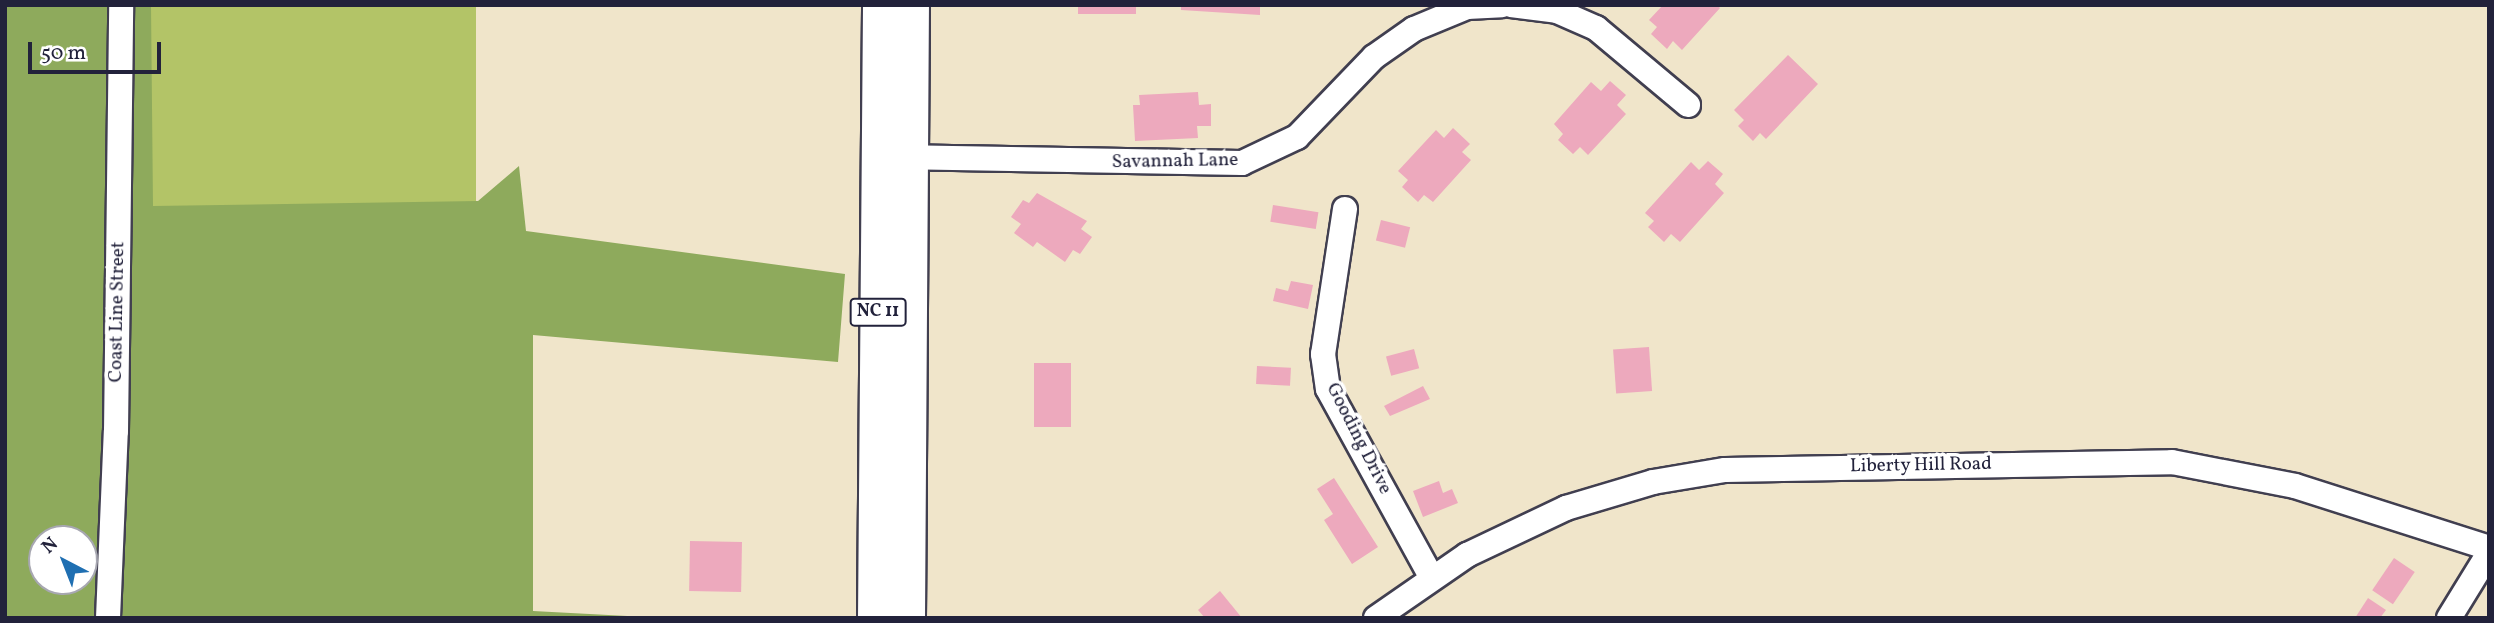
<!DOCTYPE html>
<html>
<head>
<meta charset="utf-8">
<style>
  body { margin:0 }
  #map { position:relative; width:2494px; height:623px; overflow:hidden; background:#f0e5ca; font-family:Vollkorn,serif }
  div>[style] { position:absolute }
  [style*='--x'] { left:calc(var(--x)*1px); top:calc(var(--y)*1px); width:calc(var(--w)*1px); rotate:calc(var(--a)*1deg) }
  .green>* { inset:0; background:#b3c467; transform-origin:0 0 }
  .forest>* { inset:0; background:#8eaa5c }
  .building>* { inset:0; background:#eda9bd; transform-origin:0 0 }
  .roads { filter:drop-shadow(2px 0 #413f50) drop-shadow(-2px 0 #413f50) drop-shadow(0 2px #413f50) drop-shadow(0 -2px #413f50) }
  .minor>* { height:24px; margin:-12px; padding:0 12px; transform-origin:12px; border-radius:12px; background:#fff }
  .highway>* { height:35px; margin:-17.5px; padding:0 17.5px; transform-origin:17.5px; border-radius:17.5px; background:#fff }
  span { translate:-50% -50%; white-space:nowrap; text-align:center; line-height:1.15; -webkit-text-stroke:7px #fff; paint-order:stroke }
  .shield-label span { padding:2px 5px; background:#fff; border:2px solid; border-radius:5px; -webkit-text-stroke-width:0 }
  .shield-label { font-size:18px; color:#22223b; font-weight:700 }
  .street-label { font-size:19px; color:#22223b }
  .frame { position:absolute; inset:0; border:7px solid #22223b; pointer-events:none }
  .north { position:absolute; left:28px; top:525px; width:70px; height:70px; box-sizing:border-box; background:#fff; border:2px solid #a7a7b1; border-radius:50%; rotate:318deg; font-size:19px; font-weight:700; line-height:28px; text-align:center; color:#22223b }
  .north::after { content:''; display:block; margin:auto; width:24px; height:32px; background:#1f6fb2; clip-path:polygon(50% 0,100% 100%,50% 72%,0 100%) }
  .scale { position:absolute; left:28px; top:42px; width:133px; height:32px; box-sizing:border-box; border:4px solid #22223b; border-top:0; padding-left:9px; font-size:21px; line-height:24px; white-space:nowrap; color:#22223b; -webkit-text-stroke:5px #fff; paint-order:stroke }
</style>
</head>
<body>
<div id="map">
  <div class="green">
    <i style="left:151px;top:5px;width:325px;height:201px"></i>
  </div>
  <div class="forest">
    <i style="clip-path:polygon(evenodd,5px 5px,151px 5px,153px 206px,478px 201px,519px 166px,526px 231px,845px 274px,838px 362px,533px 335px,533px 611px,665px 618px,5px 618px,5px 5px,42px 539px,84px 539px,84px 581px,42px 581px,42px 539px)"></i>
  </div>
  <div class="building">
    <i style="left:1078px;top:5px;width:58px;height:9px"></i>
    <i style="clip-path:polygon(1181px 5px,1260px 5px,1260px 15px,1181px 10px)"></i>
    <i style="clip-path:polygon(1663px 5px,1717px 5px,1720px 8px,1682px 50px,1673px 41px,1667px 49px,1651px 34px,1657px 27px,1649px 20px)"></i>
    <i style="clip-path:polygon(1788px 55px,1818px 84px,1766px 139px,1760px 133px,1753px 141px,1738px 126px,1744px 120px,1734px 110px)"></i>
    <i style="clip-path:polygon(1610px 81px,1626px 95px,1617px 105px,1626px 114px,1588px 155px,1580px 147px,1573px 154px,1558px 140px,1563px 134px,1554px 124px,1591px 82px,1601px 91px)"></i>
    <i style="clip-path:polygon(1198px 92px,1199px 105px,1211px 104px,1211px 126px,1197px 126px,1198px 138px,1135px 141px,1133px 105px,1140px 105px,1139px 95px)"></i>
    <i style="clip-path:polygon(1453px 128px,1470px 144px,1462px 152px,1471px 160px,1433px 202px,1424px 195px,1418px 202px,1402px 187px,1408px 180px,1398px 171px,1436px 130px,1444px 138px)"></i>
    <i style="clip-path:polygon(1708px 161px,1723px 174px,1715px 184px,1724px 193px,1680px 242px,1671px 234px,1664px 242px,1648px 227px,1654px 221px,1645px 213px,1691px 162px,1699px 170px)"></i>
    <i style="clip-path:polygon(1037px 193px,1087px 221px,1081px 229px,1092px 237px,1080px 254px,1073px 250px,1065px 262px,1037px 242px,1033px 247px,1014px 233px,1021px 224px,1011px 217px,1023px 200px,1029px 203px)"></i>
    <i style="left:1273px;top:205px;width:46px;height:17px;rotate:9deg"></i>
    <i style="left:1381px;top:220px;width:30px;height:21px;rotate:14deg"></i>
    <i style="clip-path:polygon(1291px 281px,1313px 285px,1308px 309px,1273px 301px,1276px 288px,1288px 291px)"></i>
    <i style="left:1649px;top:347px;width:44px;height:36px;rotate:86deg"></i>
    <i style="left:1414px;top:349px;width:20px;height:29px;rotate:75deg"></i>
    <i style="left:1034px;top:363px;width:37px;height:64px"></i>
    <i style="left:1257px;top:366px;width:34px;height:18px;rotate:3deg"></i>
    <i style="clip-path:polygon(1423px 386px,1430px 399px,1390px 416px,1384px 406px)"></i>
    <i style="clip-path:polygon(1334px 478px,1378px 547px,1352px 564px,1324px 520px,1333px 514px,1317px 489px)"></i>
    <i style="clip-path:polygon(1439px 481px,1443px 493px,1452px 489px,1458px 503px,1423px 517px,1413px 491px)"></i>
    <i style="left:690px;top:541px;width:52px;height:50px;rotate:1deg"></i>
    <i style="left:2394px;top:558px;width:25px;height:39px;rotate:34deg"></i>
    <i style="clip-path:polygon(1220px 591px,1242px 618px,1205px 618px,1198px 610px)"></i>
    <i style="clip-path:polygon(2368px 598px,2386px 610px,2380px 618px,2355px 618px)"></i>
  </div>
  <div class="roads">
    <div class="minor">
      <i style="--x:1511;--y:5;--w:46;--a:7.4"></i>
      <i style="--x:1557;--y:11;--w:43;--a:23.6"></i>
      <i style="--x:1596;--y:28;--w:120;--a:39.9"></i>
      <i style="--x:895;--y:157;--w:347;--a:1"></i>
      <i style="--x:1242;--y:163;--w:61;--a:-25.3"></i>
      <i style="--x:1297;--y:137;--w:111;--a:-46.1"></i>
      <i style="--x:1374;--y:57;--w:49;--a:-35"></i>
      <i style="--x:1414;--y:29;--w:57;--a:-22.5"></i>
      <i style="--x:1467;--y:7;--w:35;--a:-3"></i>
      <i style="--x:1345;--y:209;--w:147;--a:98.6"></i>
      <i style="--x:1323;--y:354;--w:35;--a:82"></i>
      <i style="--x:1328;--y:389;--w:213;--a:61.2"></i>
      <i style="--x:108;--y:618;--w:187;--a:-87.6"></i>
      <i style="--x:116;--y:431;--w:426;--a:-89.3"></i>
      <i style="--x:1376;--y:618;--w:111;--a:-34.7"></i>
      <i style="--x:1467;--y:555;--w:110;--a:-25.4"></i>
      <i style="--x:1566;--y:508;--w:91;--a:-16.6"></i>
      <i style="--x:1653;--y:482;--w:73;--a:-9.5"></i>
      <i style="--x:1725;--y:470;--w:447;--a:-1"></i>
      <i style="--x:2172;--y:462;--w:125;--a:11"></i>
      <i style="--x:2295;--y:486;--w:204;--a:17.7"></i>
      <i style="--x:2449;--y:618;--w:76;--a:-58.4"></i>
    </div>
    <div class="highway">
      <i style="--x:875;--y:618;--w:613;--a:-89.53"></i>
      <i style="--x:907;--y:618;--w:613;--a:-89.63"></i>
    </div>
  </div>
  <div class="shield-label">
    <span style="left:878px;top:312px">NC 11</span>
  </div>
  <div class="street-label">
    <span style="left:1175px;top:162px;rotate:-1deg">Savannah Lane</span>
    <span style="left:118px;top:312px;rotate:-89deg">Coast Line Street</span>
    <span style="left:1358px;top:439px;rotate:63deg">Gooding Drive</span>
    <span style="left:1921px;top:466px;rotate:-1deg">Liberty Hill Road</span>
  </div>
  <div class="frame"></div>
  <div class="north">N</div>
  <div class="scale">50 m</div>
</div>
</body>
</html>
